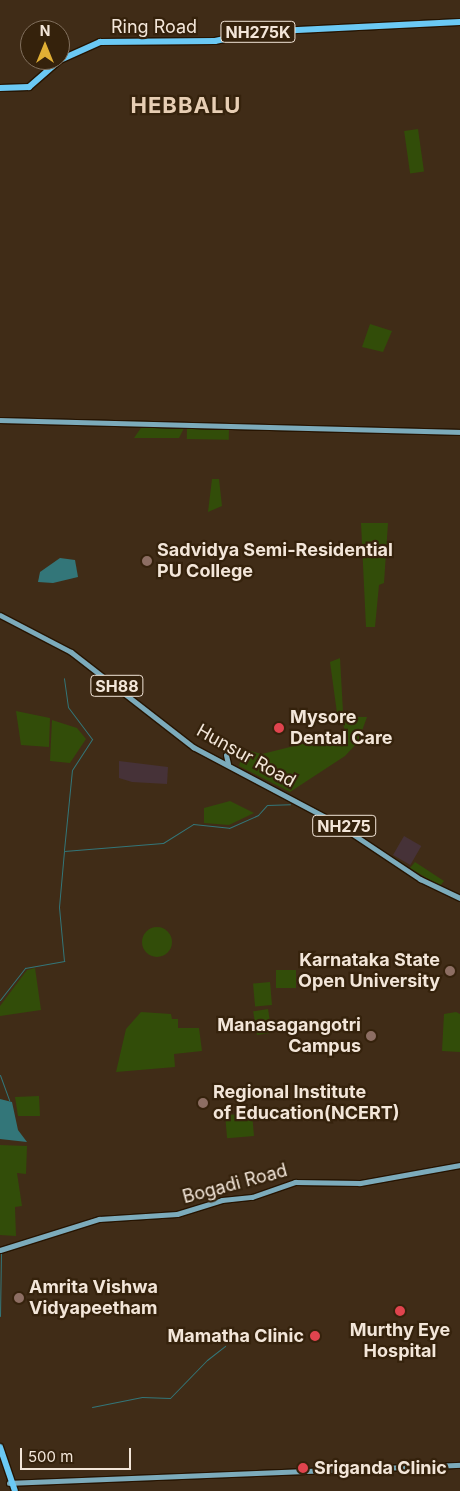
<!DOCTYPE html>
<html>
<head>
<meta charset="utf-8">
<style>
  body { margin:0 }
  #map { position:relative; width:460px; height:1491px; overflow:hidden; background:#402c17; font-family:Inter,sans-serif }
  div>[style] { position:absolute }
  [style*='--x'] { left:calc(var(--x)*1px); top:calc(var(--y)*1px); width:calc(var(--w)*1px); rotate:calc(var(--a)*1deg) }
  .medical>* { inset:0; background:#463238; transform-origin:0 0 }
  .green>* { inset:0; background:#324d09; transform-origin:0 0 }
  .round { border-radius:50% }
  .water>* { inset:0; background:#337679 }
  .stream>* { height:1px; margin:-0.5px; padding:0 0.5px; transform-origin:0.5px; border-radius:0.5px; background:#337679 }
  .roads { filter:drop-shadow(1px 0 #261401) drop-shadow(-1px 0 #261401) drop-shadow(0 1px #261401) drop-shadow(0 -1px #261401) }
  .major>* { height:5px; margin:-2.5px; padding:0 2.5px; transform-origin:2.5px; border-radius:2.5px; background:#7cabbb }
  .highway>* { height:6px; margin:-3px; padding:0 3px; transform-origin:3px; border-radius:3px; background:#6bc9f4 }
  .dots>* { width:14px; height:14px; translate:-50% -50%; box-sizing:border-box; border:2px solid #35220c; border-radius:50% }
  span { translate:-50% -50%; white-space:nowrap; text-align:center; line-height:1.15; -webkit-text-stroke:4.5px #35220c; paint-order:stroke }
  .shield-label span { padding:1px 4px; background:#35220c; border:1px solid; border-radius:4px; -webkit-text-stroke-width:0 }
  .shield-label { font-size:16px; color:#f3e6d9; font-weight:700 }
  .street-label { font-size:18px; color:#f3e6d9 }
  .poi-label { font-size:18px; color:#f3e6d9; font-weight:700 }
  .left { translate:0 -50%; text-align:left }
  .right { translate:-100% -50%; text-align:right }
  .district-label { font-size:22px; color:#e7ceb4; font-weight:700; letter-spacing:1px }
  .north { position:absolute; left:20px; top:20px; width:50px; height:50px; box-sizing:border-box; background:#35220c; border:1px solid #81705e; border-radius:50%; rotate:0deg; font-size:14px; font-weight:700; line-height:20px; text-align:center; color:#f3e6d9 }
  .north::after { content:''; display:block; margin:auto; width:18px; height:22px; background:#e1af34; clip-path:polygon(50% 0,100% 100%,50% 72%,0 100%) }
  .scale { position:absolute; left:20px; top:1448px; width:111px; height:22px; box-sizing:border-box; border:2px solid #f3e6d9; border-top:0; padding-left:6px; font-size:15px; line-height:18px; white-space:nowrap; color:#f3e6d9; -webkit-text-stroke:4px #35220c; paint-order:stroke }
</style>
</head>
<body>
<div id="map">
  <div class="medical">
    <i style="clip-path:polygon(119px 761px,168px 767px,167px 784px,132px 782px,119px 778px)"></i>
    <i style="left:404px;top:836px;width:20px;height:22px;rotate:30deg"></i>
  </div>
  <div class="green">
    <i style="left:418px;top:129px;width:43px;height:14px;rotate:82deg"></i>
    <i style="clip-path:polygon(370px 324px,392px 331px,383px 352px,362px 347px)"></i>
    <i style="clip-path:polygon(143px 425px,185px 426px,179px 438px,134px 438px)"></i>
    <i style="left:187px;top:426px;width:42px;height:13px;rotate:1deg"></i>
    <i style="clip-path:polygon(212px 479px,219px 479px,222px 506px,208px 512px)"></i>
    <i style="clip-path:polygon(361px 523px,388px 523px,384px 583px,379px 585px,375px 627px,366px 627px)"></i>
    <i style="clip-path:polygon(340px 658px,343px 712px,337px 713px,330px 662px)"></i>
    <i style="clip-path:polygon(16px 711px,50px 718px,49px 747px,21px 745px)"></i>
    <i style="clip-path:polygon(340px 717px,367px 717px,358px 742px,345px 756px,290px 792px,239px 766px,243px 749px,262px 754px,346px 733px)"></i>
    <i style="clip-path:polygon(52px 720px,77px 728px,86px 739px,70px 763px,50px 761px)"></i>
    <i style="clip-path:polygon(230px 801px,254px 813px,229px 825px,204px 823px,204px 808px)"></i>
    <i style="clip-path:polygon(415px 862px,444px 881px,440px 886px,410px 868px)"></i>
    <i class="round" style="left:142px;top:927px;width:30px;height:30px"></i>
    <i style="clip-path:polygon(35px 968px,41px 1010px,0 1016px,0 1006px,27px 970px)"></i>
    <i style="left:276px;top:970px;width:20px;height:18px"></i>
    <i style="left:270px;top:982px;width:23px;height:17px;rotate:85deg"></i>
    <i style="left:268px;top:1009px;width:24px;height:15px;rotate:81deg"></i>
    <i style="clip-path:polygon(141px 1012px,171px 1014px,172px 1019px,178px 1019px,178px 1028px,199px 1028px,202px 1051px,174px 1054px,175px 1067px,116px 1072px,126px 1029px)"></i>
    <i style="clip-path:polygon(456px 1012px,460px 1014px,460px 1052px,442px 1051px,444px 1014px)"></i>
    <i style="clip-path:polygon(15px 1097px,39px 1096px,40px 1116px,18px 1116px)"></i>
    <i style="left:252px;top:1113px;width:23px;height:27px;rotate:85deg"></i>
    <i style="clip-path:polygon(0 1145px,27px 1146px,26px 1174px,17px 1173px,22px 1206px,15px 1207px,16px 1236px,0 1235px)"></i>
  </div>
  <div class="water">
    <i style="clip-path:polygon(60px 558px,75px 560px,78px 577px,53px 583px,38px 582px,40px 572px)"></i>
    <i style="clip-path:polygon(0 1099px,12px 1102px,18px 1130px,27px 1142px,0 1139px)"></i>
  </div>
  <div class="stream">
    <i style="--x:64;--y:850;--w:80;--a:-84.3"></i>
    <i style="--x:72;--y:770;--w:37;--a:-57"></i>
    <i style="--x:92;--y:739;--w:40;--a:-127"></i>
    <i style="--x:68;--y:707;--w:29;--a:-98"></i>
    <i style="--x:0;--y:1000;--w:41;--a:-52"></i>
    <i style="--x:25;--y:968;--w:40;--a:-10"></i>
    <i style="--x:64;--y:961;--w:54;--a:-95.3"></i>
    <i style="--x:59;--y:907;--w:56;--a:-84.9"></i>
    <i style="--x:64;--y:851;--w:99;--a:-4.6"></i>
    <i style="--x:163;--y:843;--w:36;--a:-32"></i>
    <i style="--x:193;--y:824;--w:36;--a:6"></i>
    <i style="--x:229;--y:828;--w:32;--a:-24"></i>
    <i style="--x:258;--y:815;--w:13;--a:-48"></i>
    <i style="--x:267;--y:805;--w:23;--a:-2"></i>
    <i style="--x:0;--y:1075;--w:27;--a:70"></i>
    <i style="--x:0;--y:1316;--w:64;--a:-89.1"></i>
    <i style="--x:92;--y:1407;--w:51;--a:-11.3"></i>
    <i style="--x:142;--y:1397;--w:28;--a:2"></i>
    <i style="--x:170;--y:1398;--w:53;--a:-45.8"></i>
    <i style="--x:207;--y:1360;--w:23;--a:-38"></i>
  </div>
  <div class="roads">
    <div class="major">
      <i style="--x:0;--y:420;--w:460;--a:1.5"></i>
      <i style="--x:0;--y:615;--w:80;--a:27.5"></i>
      <i style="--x:71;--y:652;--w:155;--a:37.9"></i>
      <i style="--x:193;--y:747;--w:158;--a:27.9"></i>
      <i style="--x:333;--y:821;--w:105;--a:33.7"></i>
      <i style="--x:420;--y:879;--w:44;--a:25.4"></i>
      <i style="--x:226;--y:755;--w:9;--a:77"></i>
      <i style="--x:0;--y:1250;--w:104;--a:-17.4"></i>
      <i style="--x:99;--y:1219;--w:78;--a:-3.7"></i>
      <i style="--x:177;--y:1214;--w:47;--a:-17.3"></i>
      <i style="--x:222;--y:1200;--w:30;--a:-6"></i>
      <i style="--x:252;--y:1197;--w:46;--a:-19.2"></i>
      <i style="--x:295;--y:1182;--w:65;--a:0.9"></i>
      <i style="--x:360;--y:1183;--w:102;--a:-10.2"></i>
      <i style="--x:9;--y:1483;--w:451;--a:-2.3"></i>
    </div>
    <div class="highway">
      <i style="--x:60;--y:60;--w:44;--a:-24.2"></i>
      <i style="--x:100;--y:42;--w:115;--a:-0.5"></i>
      <i style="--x:215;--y:41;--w:43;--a:-12.1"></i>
      <i style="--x:257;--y:32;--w:203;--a:-2.8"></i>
      <i style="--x:0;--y:88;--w:29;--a:-2"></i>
      <i style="--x:29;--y:87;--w:41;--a:-41.1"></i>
      <i style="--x:0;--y:1447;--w:46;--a:71.2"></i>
    </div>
  </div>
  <div class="dots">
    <i style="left:147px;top:561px;background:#8d6e63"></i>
    <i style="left:279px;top:728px;background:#e0444e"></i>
    <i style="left:450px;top:971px;background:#8d6e63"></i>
    <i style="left:371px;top:1036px;background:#8d6e63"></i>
    <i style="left:203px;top:1103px;background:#8d6e63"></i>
    <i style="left:19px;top:1298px;background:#8d6e63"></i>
    <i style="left:400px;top:1311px;background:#e0444e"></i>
    <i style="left:315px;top:1336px;background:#e0444e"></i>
    <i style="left:303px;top:1468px;background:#e0444e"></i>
  </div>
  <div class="shield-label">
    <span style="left:258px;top:32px">NH275K</span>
    <span style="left:117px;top:686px">SH88</span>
    <span style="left:344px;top:826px">NH275</span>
  </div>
  <div class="street-label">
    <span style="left:154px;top:27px">Ring Road</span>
    <span style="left:246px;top:756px;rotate:29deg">Hunsur Road</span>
    <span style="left:235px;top:1184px;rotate:-15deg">Bogadi Road</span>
  </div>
  <div class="poi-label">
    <span class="left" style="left:157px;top:561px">Sadvidya Semi-Residential<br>PU College</span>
    <span class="left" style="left:290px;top:728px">Mysore<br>Dental Care</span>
    <span class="right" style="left:440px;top:971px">Karnataka State<br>Open University</span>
    <span class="right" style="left:361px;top:1036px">Manasagangotri<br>Campus</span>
    <span class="left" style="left:213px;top:1103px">Regional Institute<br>of Education(NCERT)</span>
    <span class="left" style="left:29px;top:1298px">Amrita Vishwa<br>Vidyapeetham</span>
    <span style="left:400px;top:1341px">Murthy Eye<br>Hospital</span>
    <span class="right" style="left:304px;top:1336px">Mamatha Clinic</span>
    <span class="left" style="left:314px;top:1468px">Sriganda Clinic</span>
  </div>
  <div class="district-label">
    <span style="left:186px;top:106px">HEBBALU</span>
  </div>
  <div class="north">N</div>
  <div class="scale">500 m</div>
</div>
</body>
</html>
